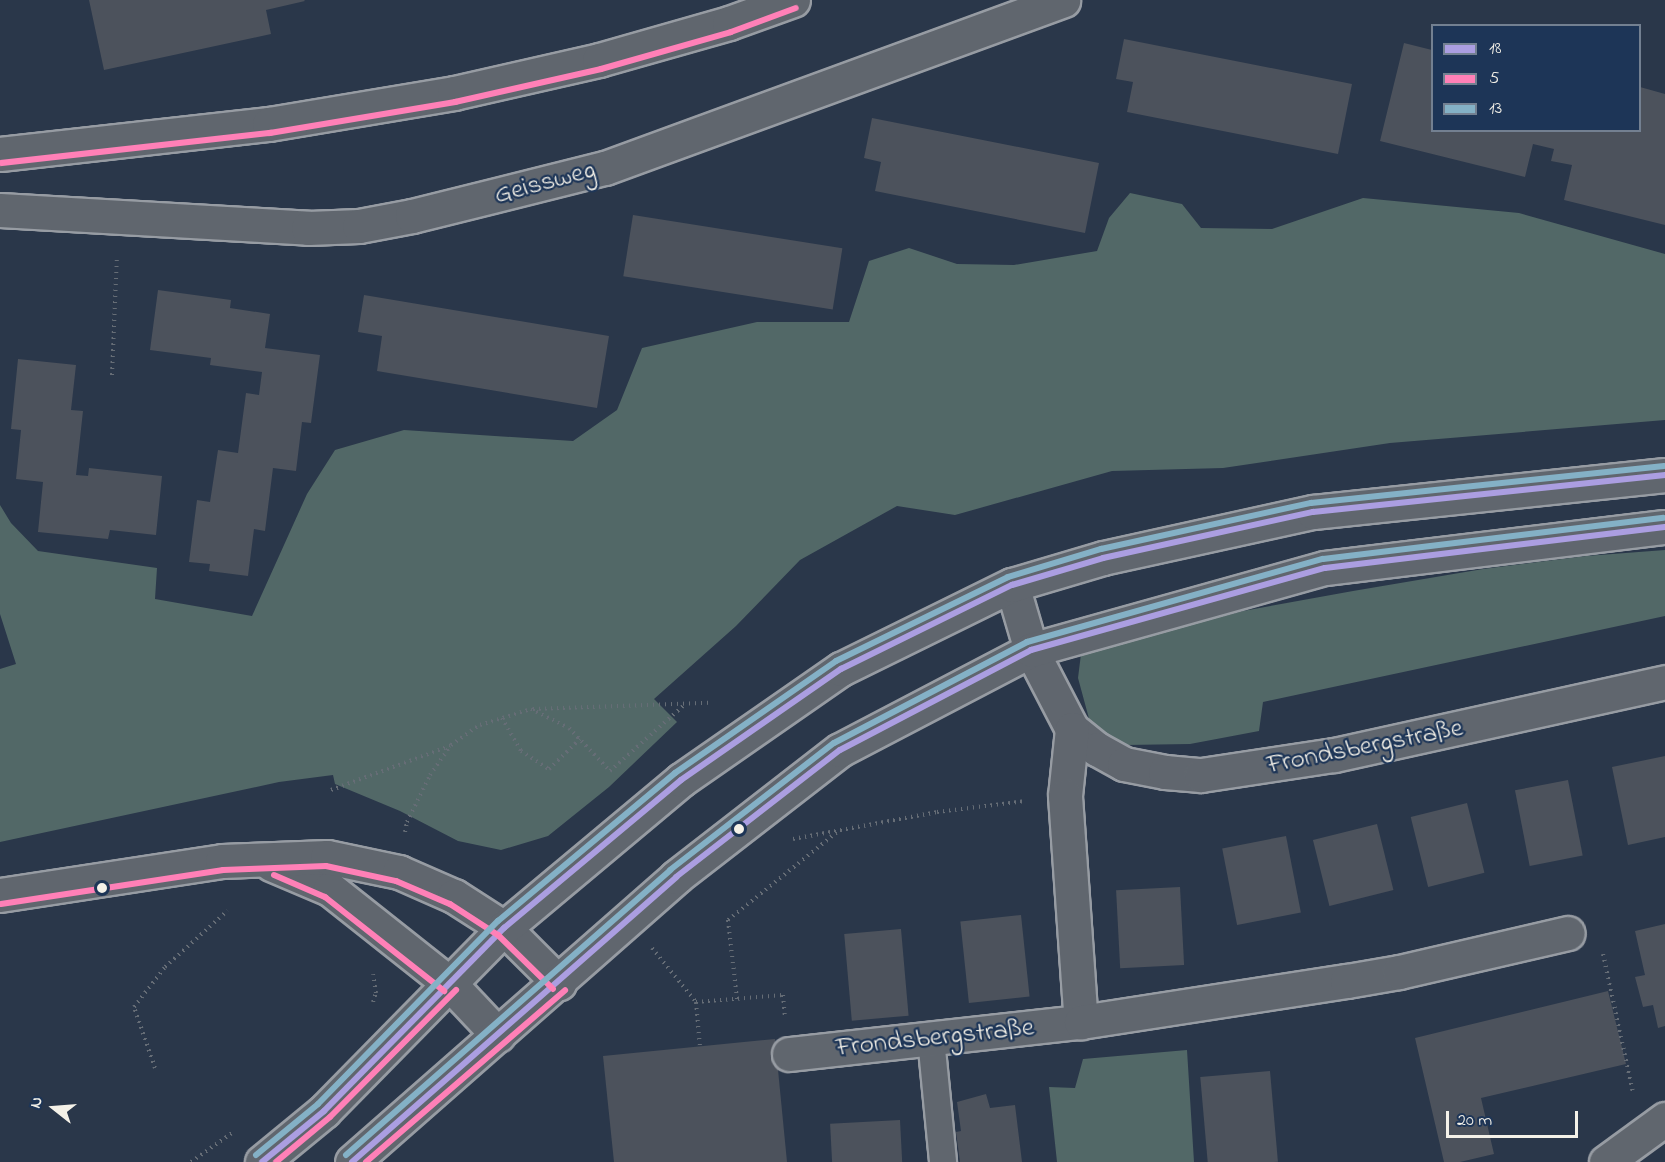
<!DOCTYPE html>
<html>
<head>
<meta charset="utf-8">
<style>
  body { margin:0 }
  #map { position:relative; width:1665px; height:1162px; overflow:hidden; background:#2a374a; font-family:"Indie Flower",sans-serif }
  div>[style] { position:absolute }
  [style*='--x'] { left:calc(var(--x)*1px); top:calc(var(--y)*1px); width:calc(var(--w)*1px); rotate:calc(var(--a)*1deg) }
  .green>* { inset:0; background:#526867 }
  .building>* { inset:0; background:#4c525c; transform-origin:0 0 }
  .path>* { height:4px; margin-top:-2px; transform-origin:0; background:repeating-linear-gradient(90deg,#666d76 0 1.5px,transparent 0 6px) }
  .roads { filter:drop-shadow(2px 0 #979ca3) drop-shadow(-2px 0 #979ca3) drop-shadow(0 2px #979ca3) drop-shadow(0 -2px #979ca3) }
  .service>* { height:26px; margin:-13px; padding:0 13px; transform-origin:13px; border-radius:13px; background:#60666e }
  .minor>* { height:33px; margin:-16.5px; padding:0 16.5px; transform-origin:16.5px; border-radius:16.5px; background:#60666e }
  .tertiary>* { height:33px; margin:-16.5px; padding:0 16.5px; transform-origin:16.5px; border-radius:16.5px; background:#60666e }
  .bus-1>* { height:6px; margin:-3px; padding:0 3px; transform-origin:3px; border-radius:3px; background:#ab9ee1 }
  .bus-2>* { height:6px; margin:-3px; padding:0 3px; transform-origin:3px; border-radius:3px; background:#ff80b7 }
  .bus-3>* { height:6px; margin:-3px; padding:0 3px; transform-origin:3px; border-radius:3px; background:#84b1c6 }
  .dots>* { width:16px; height:16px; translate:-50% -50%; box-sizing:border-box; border:3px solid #1d3557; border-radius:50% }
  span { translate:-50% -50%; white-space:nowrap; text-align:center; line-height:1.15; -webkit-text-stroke:4.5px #1d3557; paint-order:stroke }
  .street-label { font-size:27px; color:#f4f1e8 }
  .legend { position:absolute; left:1431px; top:24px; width:210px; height:108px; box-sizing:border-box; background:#1d3557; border:2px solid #738091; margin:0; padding:8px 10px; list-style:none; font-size:18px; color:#f4f1e8 }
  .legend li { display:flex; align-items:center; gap:12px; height:30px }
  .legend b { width:30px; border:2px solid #738091 }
  .north { position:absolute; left:24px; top:1078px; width:60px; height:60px; -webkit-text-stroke:4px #1d3557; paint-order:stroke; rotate:287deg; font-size:16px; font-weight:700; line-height:24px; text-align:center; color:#f4f1e8 }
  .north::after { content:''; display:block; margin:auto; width:21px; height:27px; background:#f4f1e8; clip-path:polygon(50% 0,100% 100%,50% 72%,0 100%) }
  .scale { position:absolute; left:1446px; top:1111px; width:132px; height:27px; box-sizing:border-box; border:3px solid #f4f1e8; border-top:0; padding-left:8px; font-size:18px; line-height:21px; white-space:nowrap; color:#f4f1e8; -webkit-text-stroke:4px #1d3557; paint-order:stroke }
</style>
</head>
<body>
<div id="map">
  <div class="green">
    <i style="clip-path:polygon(1130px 193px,1182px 204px,1201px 228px,1272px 229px,1363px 198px,1519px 213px,1665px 254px,1665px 420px,1390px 443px,1223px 468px,1112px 471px,955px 515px,897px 506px,800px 560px,736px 626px,654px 699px,677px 722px,609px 787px,548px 836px,501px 850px,458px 841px,400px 811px,335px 784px,333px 775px,279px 782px,0 842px,0 669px,16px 664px,0 614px,0 505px,11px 523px,38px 551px,157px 568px,155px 599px,252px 616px,307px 494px,335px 450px,404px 430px,573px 441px,617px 410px,642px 348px,757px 322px,849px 322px,869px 261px,909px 248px,957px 264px,1014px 265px,1097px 251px,1109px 218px)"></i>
    <i style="clip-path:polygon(1665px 550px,1665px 616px,1263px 702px,1259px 731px,1190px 744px,1126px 745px,1091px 726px,1078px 678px,1081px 654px,1243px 611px,1353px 591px,1483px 569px,1586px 556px)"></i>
    <i style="clip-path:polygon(1187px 1050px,1194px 1162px,1057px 1162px,1049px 1087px,1075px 1088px,1083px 1059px)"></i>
  </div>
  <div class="building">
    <i style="clip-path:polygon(89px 0,304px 0,305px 1px,266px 10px,271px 34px,104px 70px)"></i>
    <i style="clip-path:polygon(1124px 39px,1352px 84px,1338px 154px,1127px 112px,1133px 82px,1116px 79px)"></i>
    <i style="clip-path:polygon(1404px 43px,1432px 50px,1432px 130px,1640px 130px,1640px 87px,1665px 94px,1665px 225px,1564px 200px,1572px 165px,1551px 161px,1554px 149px,1533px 144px,1525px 177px,1380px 141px)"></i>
    <i style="clip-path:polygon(872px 118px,1099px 163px,1085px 233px,875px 191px,881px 162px,864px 158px)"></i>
    <i style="left:633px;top:215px;width:212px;height:62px;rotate:9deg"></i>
    <i style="clip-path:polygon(158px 290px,231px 300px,230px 308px,270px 314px,265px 348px,320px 355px,311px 423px,302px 422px,296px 471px,273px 468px,265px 531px,254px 529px,248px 576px,209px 571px,210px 564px,189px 562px,197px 500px,210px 502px,218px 450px,238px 453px,246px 393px,259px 395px,262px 372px,210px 365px,211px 358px,150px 350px)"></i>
    <i style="clip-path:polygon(364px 295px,609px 336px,597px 408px,377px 371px,382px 336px,358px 332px)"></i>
    <i style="clip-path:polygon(18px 359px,76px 365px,71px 410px,83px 411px,76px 475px,88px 476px,89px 468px,162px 476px,156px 535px,110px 530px,108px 539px,38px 532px,43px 482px,16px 479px,21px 430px,11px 429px)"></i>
    <i style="clip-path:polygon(1665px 756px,1665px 837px,1628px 845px,1612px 767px)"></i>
    <i style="left:1568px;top:780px;width:77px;height:54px;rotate:79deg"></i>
    <i style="left:1467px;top:803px;width:72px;height:58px;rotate:76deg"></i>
    <i style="left:1377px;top:824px;width:68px;height:66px;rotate:76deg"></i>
    <i style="left:1286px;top:836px;width:78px;height:65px;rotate:79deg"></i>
    <i style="left:1180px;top:887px;width:78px;height:64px;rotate:87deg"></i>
    <i style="left:1021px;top:915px;width:82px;height:61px;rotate:84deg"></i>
    <i style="clip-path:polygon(1665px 924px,1665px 1026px,1658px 1028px,1653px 1005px,1643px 1007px,1635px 977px,1645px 975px,1635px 931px)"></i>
    <i style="left:901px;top:929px;width:87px;height:57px;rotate:85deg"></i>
    <i style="clip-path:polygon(1608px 991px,1626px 1064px,1481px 1098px,1494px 1154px,1460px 1162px,1444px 1162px,1415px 1038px)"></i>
    <i style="clip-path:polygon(775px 1039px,787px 1162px,614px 1162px,603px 1056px)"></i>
    <i style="left:1270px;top:1071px;width:91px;height:70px;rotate:85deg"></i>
    <i style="clip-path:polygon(986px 1094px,990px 1108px,1015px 1105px,1022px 1162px,960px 1162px,956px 1132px,961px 1131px,957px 1102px)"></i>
    <i style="left:900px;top:1120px;width:42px;height:70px;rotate:87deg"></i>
  </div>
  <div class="path">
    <i style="--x:112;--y:375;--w:119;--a:-87.6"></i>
    <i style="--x:533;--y:709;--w:176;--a:-2"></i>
    <i style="--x:502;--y:718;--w:38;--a:60"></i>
    <i style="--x:521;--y:751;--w:33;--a:33"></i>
    <i style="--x:549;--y:769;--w:43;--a:-44.1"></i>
    <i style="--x:331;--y:790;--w:127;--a:-20.3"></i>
    <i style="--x:405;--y:832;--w:10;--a:-79"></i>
    <i style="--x:407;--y:822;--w:52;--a:-63.9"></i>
    <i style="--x:430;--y:775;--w:37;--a:-55"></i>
    <i style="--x:451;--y:745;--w:35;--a:-35"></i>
    <i style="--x:480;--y:725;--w:53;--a:-17.4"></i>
    <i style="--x:531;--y:709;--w:42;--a:26.6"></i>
    <i style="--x:569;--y:728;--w:59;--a:46.4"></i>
    <i style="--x:610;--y:771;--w:99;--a:-41.7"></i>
    <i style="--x:793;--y:839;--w:147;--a:-10.6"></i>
    <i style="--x:937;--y:812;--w:89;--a:-7.1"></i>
    <i style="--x:652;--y:948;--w:70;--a:50.8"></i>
    <i style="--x:696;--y:1002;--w:87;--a:-4.6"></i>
    <i style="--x:783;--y:995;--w:21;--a:85"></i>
    <i style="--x:1603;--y:954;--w:142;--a:77.8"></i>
    <i style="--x:737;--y:999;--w:80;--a:-96.5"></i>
    <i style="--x:728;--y:920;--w:140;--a:-38.9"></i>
    <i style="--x:373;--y:1002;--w:9;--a:-72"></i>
    <i style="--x:376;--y:993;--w:19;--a:-99"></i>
    <i style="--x:696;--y:1002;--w:44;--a:84.8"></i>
    <i style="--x:155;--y:1068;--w:65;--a:-109"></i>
    <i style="--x:134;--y:1007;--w:51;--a:-52.2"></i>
    <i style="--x:165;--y:967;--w:84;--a:-42.1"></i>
    <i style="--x:191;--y:1162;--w:50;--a:-35.3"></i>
  </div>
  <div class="roads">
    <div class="service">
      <i style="--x:931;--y:1039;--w:124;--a:84.4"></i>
    </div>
    <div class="minor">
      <i style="--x:0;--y:154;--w:271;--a:-6.4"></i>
      <i style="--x:269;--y:124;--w:188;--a:-9.5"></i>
      <i style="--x:454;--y:93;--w:149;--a:-12.8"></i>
      <i style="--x:599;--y:60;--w:135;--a:-15.9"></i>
      <i style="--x:729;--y:23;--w:68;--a:-19.8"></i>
      <i style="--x:0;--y:210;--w:309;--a:3.3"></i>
      <i style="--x:308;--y:228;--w:51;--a:-2.2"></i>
      <i style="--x:359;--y:226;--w:54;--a:-10.7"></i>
      <i style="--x:412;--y:216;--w:199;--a:-14"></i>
      <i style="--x:605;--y:168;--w:488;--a:-20.1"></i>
      <i style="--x:1012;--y:585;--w:68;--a:73.7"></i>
      <i style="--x:1031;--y:650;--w:89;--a:62.6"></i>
      <i style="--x:1072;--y:729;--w:32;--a:39"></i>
      <i style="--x:1097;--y:749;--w:31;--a:29"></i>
      <i style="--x:1124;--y:764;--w:42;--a:11"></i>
      <i style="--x:1165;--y:772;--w:36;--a:5"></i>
      <i style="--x:1201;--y:775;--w:134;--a:-8.6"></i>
      <i style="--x:1334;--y:755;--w:339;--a:-12.4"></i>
      <i style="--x:1072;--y:729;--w:67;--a:96"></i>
      <i style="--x:1065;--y:796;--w:227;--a:86"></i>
      <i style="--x:271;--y:864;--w:64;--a:23"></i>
      <i style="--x:330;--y:889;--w:153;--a:38.4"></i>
      <i style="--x:450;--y:984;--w:70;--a:46.7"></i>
      <i style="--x:0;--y:895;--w:225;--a:-8.7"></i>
      <i style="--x:222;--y:861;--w:105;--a:-2.2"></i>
      <i style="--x:327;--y:857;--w:74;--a:11.8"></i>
      <i style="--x:399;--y:872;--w:60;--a:23.6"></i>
      <i style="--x:454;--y:896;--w:59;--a:32.6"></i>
      <i style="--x:504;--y:928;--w:78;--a:45"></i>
      <i style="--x:789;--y:1054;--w:294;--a:-6.3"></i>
      <i style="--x:1081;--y:1022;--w:269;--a:-8.8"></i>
      <i style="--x:1347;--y:981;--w:53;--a:-9.8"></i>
      <i style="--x:1399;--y:972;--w:173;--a:-13"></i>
      <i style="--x:1606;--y:1162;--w:73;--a:-36.1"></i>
    </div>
    <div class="tertiary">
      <i style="--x:262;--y:1162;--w:80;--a:-39.4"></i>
      <i style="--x:324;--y:1111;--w:257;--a:-45.5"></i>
      <i style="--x:504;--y:928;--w:231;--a:-39.9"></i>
      <i style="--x:681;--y:780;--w:195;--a:-34.8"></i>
      <i style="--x:841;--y:669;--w:191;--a:-26.2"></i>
      <i style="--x:1012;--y:585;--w:95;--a:-16.5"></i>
      <i style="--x:1103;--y:558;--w:215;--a:-12.4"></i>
      <i style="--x:1313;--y:512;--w:354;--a:-6"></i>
      <i style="--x:352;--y:1162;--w:432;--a:-41.3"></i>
      <i style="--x:676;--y:877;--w:207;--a:-37.8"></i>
      <i style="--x:840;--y:750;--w:216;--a:-27.6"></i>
      <i style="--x:1031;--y:650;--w:305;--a:-15.6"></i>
      <i style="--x:1325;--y:568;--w:342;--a:-6.9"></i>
    </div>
  </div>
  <div class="bus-1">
    <i style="--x:262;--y:1162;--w:80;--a:-39.4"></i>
    <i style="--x:324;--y:1111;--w:257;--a:-45.5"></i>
    <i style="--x:504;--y:928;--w:231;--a:-39.9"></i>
    <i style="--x:681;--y:780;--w:195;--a:-34.8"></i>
    <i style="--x:841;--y:669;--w:191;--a:-26.2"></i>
    <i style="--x:1012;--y:585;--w:95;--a:-16.5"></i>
    <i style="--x:1103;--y:558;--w:215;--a:-12.4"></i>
    <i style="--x:1313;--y:512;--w:354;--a:-6"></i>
    <i style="--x:352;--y:1162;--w:432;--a:-41.3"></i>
    <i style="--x:676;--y:877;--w:207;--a:-37.8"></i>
    <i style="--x:840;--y:750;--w:216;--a:-27.6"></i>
    <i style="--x:1031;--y:650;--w:305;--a:-15.6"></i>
    <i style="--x:1325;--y:568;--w:342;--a:-6.9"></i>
  </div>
  <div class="bus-2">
    <i style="--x:1;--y:163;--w:271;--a:-6.4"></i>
    <i style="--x:270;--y:133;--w:188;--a:-9.5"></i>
    <i style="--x:455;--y:102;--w:150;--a:-12.7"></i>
    <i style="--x:601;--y:69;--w:135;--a:-15.9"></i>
    <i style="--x:731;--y:32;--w:69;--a:-20.3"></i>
    <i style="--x:274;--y:875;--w:56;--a:23.3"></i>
    <i style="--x:325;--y:897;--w:152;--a:38.3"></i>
    <i style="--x:1;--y:904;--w:225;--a:-8.7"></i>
    <i style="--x:223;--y:870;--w:103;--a:-2.2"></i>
    <i style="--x:326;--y:866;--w:72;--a:12.1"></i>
    <i style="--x:396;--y:881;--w:59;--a:23.1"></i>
    <i style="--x:450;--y:904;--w:57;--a:32.9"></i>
    <i style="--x:498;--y:935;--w:77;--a:44.5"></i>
    <i style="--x:276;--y:1162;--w:70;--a:-39.8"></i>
    <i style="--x:330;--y:1117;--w:179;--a:-45.2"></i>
    <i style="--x:366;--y:1162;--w:263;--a:-40.8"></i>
  </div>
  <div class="bus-3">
    <i style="--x:256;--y:1155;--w:80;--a:-39.4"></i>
    <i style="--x:318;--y:1104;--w:257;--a:-45.5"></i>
    <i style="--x:498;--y:921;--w:231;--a:-39.9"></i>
    <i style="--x:675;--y:773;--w:196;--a:-34.8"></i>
    <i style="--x:836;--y:661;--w:191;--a:-26"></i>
    <i style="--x:1008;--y:577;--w:97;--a:-16.8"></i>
    <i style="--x:1101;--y:549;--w:215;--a:-12.4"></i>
    <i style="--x:1311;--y:503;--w:355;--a:-6"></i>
    <i style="--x:346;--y:1155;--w:432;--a:-41.3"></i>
    <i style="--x:670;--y:870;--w:207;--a:-37.8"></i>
    <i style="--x:834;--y:743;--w:218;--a:-27.6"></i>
    <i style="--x:1027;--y:642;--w:307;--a:-15.7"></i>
    <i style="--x:1323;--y:559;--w:343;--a:-6.9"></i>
  </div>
  <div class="dots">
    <i style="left:739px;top:829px;background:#f4f1e8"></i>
    <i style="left:102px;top:888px;background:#f4f1e8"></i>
  </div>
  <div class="street-label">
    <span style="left:545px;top:183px;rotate:-15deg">Geissweg</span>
    <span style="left:1365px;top:747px;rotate:-11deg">Frondsbergstraße</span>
    <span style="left:935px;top:1038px;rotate:-6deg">Frondsbergstraße</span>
  </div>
  <ul class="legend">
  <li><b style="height:8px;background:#ab9ee1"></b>18</li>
  <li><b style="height:8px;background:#ff80b7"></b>5</li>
  <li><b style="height:8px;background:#84b1c6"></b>13</li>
  </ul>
  <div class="north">N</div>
  <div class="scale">20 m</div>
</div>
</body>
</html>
